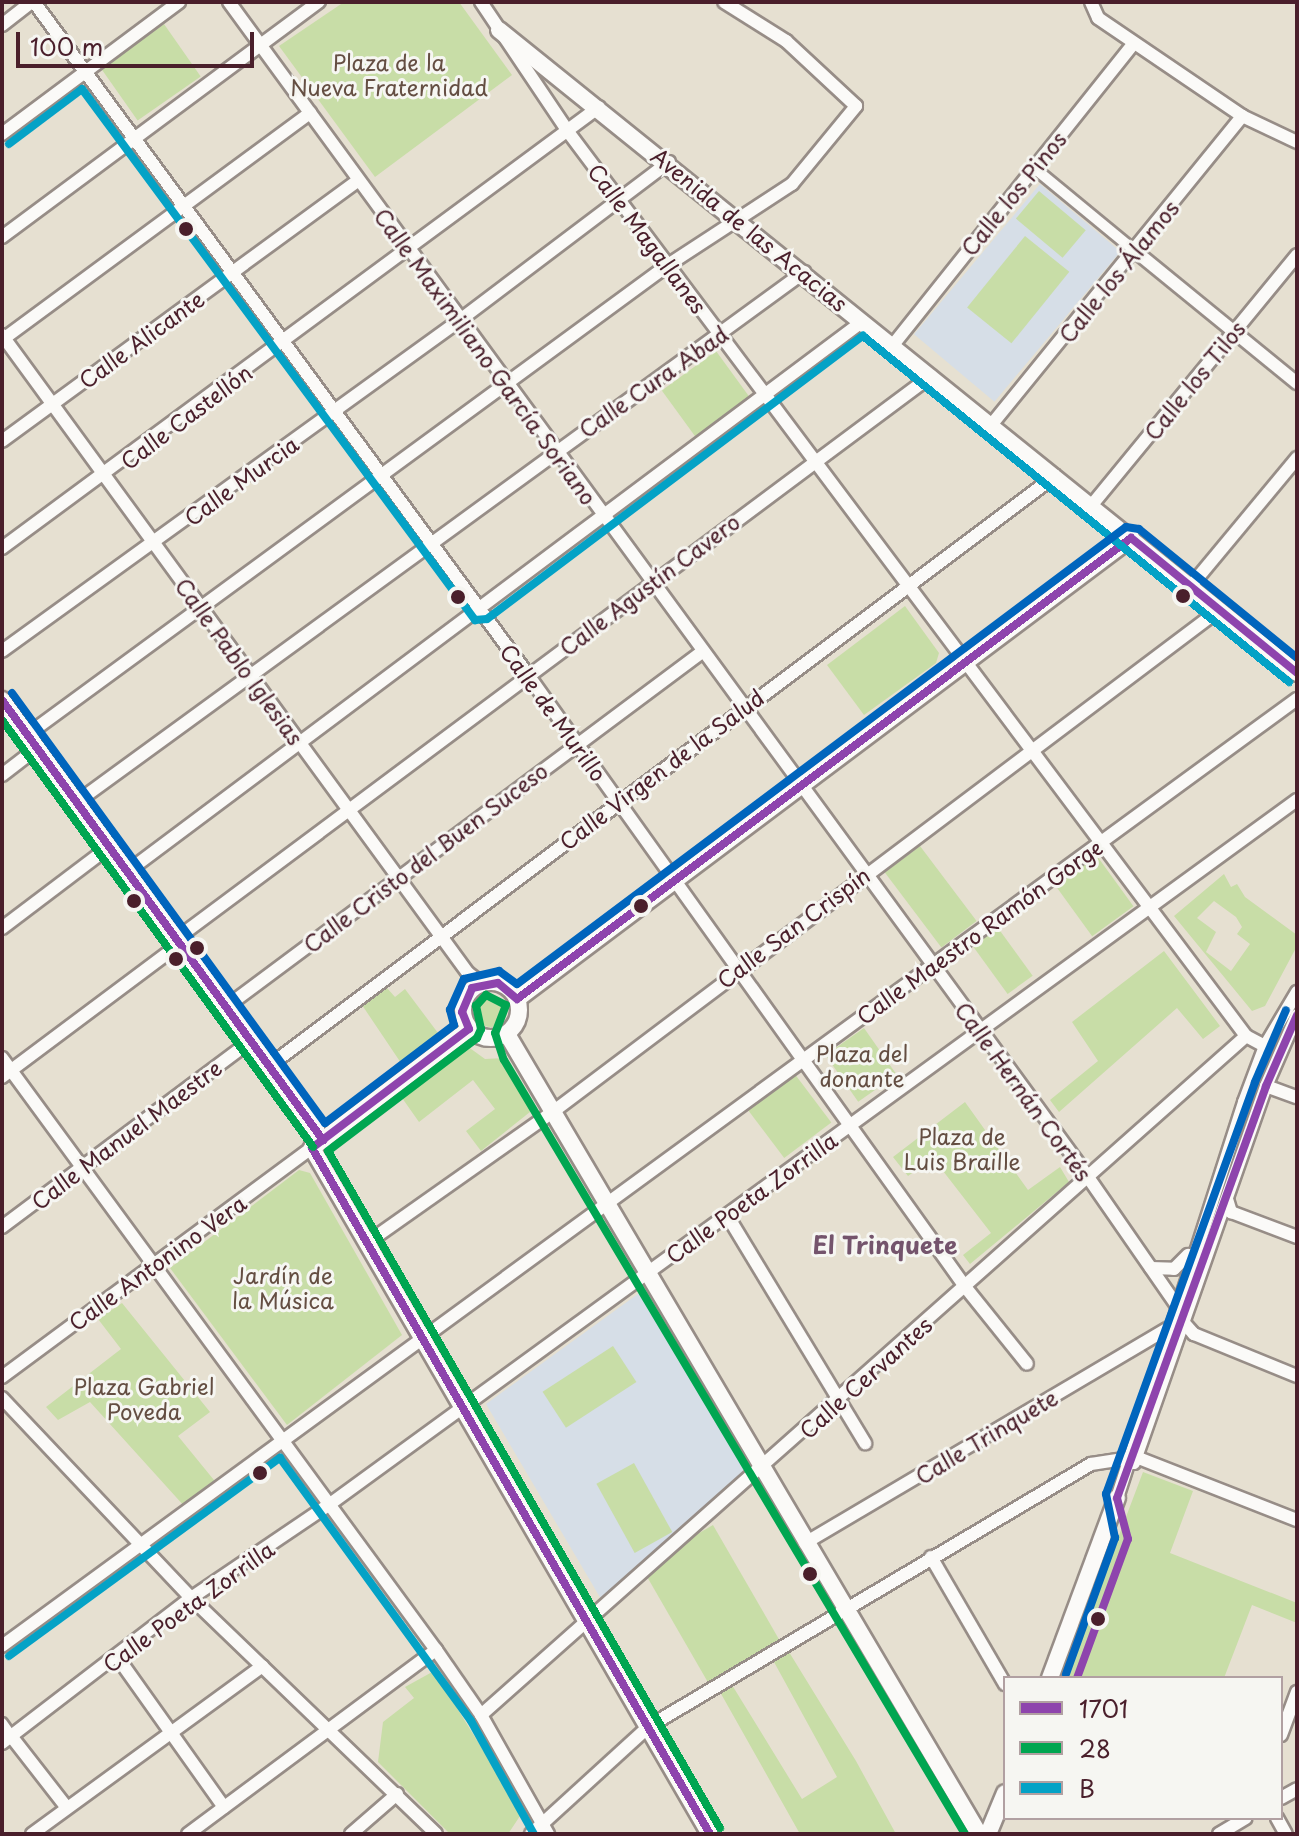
<!DOCTYPE html>
<html>
<head>
<meta charset="utf-8">
<style>
  body { margin:0 }
  #map { position:relative; width:1299px; height:1836px; overflow:hidden; background:#e6e0d1; font-family:"Playpen Sans",sans-serif }
  div>[style] { position:absolute }
  [style*='--x'] { left:calc(var(--x)*1px); top:calc(var(--y)*1px); width:calc(var(--w)*1px); rotate:calc(var(--a)*1deg) }
  .built>* { inset:0; background:#d6dee7; transform-origin:0 0 }
  .green>* { inset:0; background:#c8dda7; transform-origin:0 0 }
  .round { border-radius:50% }
  .roads { filter:drop-shadow(2px 0 #978d87) drop-shadow(-2px 0 #978d87) drop-shadow(0 2px #978d87) drop-shadow(0 -2px #978d87) }
  .pedestrian>* { height:10px; margin:-5px; padding:0 5px; transform-origin:5px; border-radius:5px; background:#fbfaf8 }
  .minor>* { height:12px; margin:-6px; padding:0 6px; transform-origin:6px; border-radius:6px; background:#fbfaf8 }
  .tertiary>* { height:16px; margin:-8px; padding:0 8px; transform-origin:8px; border-radius:8px; background:#fbfaf8 }
  .tertiary>.ring { margin:-8px; padding:0; box-sizing:content-box; background:none; border:16px solid #fbfaf8; border-radius:50% }
  .bus-1>* { height:8px; margin:-4px; padding:0 4px; transform-origin:4px; border-radius:4px; background:#8e44ad }
  .bus-2>* { height:8px; margin:-4px; padding:0 4px; transform-origin:4px; border-radius:4px; background:#00a651 }
  .bus-3>* { height:8px; margin:-4px; padding:0 4px; transform-origin:4px; border-radius:4px; background:#04a2c6 }
  .bus-4>* { height:8px; margin:-4px; padding:0 4px; transform-origin:4px; border-radius:4px; background:#0065bd }
  .dots>* { width:22px; height:22px; translate:-50% -50%; box-sizing:border-box; border:4px solid #f6f6f2; border-radius:50% }
  span { translate:-50% -50%; white-space:nowrap; text-align:center; line-height:1.15; -webkit-text-stroke:6px #f6f6f2; paint-order:stroke }
  .park-label { font-size:22px; color:#644e42 }
  .street-label { font-size:22px; color:#4a1f2b }
  .neighbourhood-label { font-size:24px; color:#74546c; font-weight:700 }
  .frame { position:absolute; inset:0; border:4px solid #4a1f2b; pointer-events:none }
  .legend { position:absolute; left:1003px; top:1676px; width:280px; height:144px; box-sizing:border-box; background:#f6f6f2; border:2px solid #b1a0a2; margin:0; padding:10px 14px; list-style:none; font-size:24px; color:#4a1f2b }
  .legend li { display:flex; align-items:center; gap:16px; height:40px }
  .legend b { width:40px; border:2px solid #b1a0a2 }
  .scale { position:absolute; left:16px; top:32px; width:238px; height:36px; box-sizing:border-box; border:4px solid #4a1f2b; border-top:0; padding-left:10px; font-size:24px; line-height:28px; white-space:nowrap; color:#4a1f2b; -webkit-text-stroke:6px #f6f6f2; paint-order:stroke }
</style>
</head>
<body>
<div id="map">
  <div class="built">
    <i style="left:1040px;top:184px;width:105px;height:196px;rotate:40deg"></i>
    <i style="clip-path:polygon(642px 1291px,746px 1470px,601px 1599px,486px 1404px)"></i>
  </div>
  <div class="green">
    <i style="clip-path:polygon(344px 2px,459px 2px,512px 75px,375px 177px,279px 46px)"></i>
    <i style="left:164px;top:24px;width:64px;height:77px;rotate:55deg"></i>
    <i style="left:1039px;top:191px;width:61px;height:36px;rotate:40deg"></i>
    <i style="left:1025px;top:236px;width:57px;height:92px;rotate:39deg"></i>
    <i style="left:716px;top:351px;width:61px;height:67px;rotate:54deg"></i>
    <i style="clip-path:polygon(905px 606px,939px 653px,936px 663px,864px 715px,827px 665px)"></i>
    <i style="left:920px;top:846px;width:94px;height:44px;rotate:53deg"></i>
    <i style="left:1097px;top:856px;width:62px;height:51px;rotate:54deg"></i>
    <i style="clip-path:polygon(evenodd,1224px 874px,1231px 887px,1237px 884px,1245px 897px,1297px 935px,1297px 946px,1265px 1006px,1252px 1011px,1174px 916px,1224px 874px,1214px 901px,1236px 917px,1242px 927px,1237px 934px,1250px 944px,1231px 971px,1206px 952px,1216px 932px,1197px 918px,1214px 901px)"></i>
    <i style="left:998px;top:928px;width:59px;height:31px;rotate:54deg"></i>
    <i style="clip-path:polygon(1164px 951px,1220px 1026px,1203px 1039px,1177px 1008px,1059px 1112px,1050px 1100px,1098px 1061px,1072px 1022px)"></i>
    <i style="clip-path:polygon(387px 988px,395px 997px,405px 989px,438px 1033px,401px 1063px,362px 1005px)"></i>
    <i class="round" style="left:475px;top:995px;width:32px;height:32px"></i>
    <i style="left:864px;top:1028px;width:57px;height:47px;rotate:55deg"></i>
    <i style="clip-path:polygon(467px 1046px,485px 1059px,504px 1058px,535px 1108px,481px 1151px,466px 1131px,495px 1109px,473px 1080px,419px 1122px,400px 1095px)"></i>
    <i style="left:794px;top:1073px;width:62px;height:59px;rotate:53deg"></i>
    <i style="clip-path:polygon(965px 1102px,1028px 1190px,1060px 1167px,1069px 1182px,970px 1264px,963px 1255px,991px 1233px,933px 1158px,908px 1176px,893px 1157px)"></i>
    <i style="clip-path:polygon(299px 1170px,310px 1173px,402px 1335px,287px 1425px,170px 1268px)"></i>
    <i style="clip-path:polygon(122px 1303px,210px 1412px,178px 1436px,218px 1485px,185px 1507px,90px 1402px,58px 1420px,46px 1407px,121px 1349px,98px 1319px)"></i>
    <i style="left:613px;top:1346px;width:43px;height:84px;rotate:57deg"></i>
    <i style="left:634px;top:1463px;width:79px;height:43px;rotate:61deg"></i>
    <i style="clip-path:polygon(1143px 1472px,1193px 1491px,1170px 1553px,1297px 1603px,1297px 1623px,1252px 1605px,1224px 1678px,1065px 1678px)"></i>
    <i style="left:713px;top:1525px;width:133px;height:83px;rotate:60deg"></i>
    <i style="clip-path:polygon(789px 1652px,856px 1761px,896px 1834px,800px 1834px,720px 1692px,732px 1685px,802px 1799px,837px 1777px,774px 1662px)"></i>
    <i style="clip-path:polygon(434px 1671px,522px 1813px,508px 1834px,450px 1834px,378px 1762px,383px 1722px,414px 1698px,405px 1687px)"></i>
  </div>
  <div class="roads">
    <div class="pedestrian">
      <i style="--x:1033;--y:167;--w:132;--a:39.5"></i>
      <i style="--x:2;--y:1723;--w:16;--a:55"></i>
    </div>
    <div class="minor">
      <i style="--x:34;--y:2;--w:835;--a:53.72"></i>
      <i style="--x:528;--y:675;--w:753;--a:54.45"></i>
      <i style="--x:966;--y:1288;--w:97;--a:51.2"></i>
      <i style="--x:229;--y:2;--w:1443;--a:53.82"></i>
      <i style="--x:1081;--y:1167;--w:167;--a:55.3"></i>
      <i style="--x:1176;--y:1304;--w:21;--a:67"></i>
      <i style="--x:1184;--y:1323;--w:15;--a:48"></i>
      <i style="--x:1194;--y:1334;--w:111;--a:22.2"></i>
      <i style="--x:481;--y:2;--w:158;--a:56.1"></i>
      <i style="--x:569;--y:133;--w:1129;--a:53.14"></i>
      <i style="--x:1246;--y:1036;--w:21;--a:28"></i>
      <i style="--x:1091;--y:2;--w:17;--a:66"></i>
      <i style="--x:1098;--y:18;--w:174;--a:34.2"></i>
      <i style="--x:1242;--y:116;--w:61;--a:25.3"></i>
      <i style="--x:2;--y:25;--w:37;--a:-38"></i>
      <i style="--x:2;--y:134;--w:221;--a:-36.7"></i>
      <i style="--x:2;--y:237;--w:395;--a:-36.6"></i>
      <i style="--x:1135;--y:251;--w:209;--a:39.2"></i>
      <i style="--x:2;--y:335;--w:790;--a:53.86"></i>
      <i style="--x:468;--y:973;--w:16;--a:38"></i>
      <i style="--x:2;--y:340;--w:383;--a:-36.4"></i>
      <i style="--x:893;--y:345;--w:386;--a:-51.4"></i>
      <i style="--x:992;--y:424;--w:397;--a:-50.9"></i>
      <i style="--x:2;--y:441;--w:441;--a:-36.2"></i>
      <i style="--x:1091;--y:506;--w:325;--a:-50.6"></i>
      <i style="--x:2;--y:548;--w:742;--a:-36.45"></i>
      <i style="--x:1190;--y:587;--w:168;--a:-50.3"></i>
      <i style="--x:2;--y:651;--w:565;--a:-35.86"></i>
      <i style="--x:460;--y:320;--w:262;--a:-37.1"></i>
      <i style="--x:27;--y:735;--w:795;--a:-36.25"></i>
      <i style="--x:668;--y:265;--w:148;--a:-33.2"></i>
      <i style="--x:792;--y:184;--w:101;--a:-50.6"></i>
      <i style="--x:856;--y:106;--w:96;--a:-137.1"></i>
      <i style="--x:786;--y:41;--w:73;--a:-147.8"></i>
      <i style="--x:2;--y:775;--w:44;--a:-37.6"></i>
      <i style="--x:77;--y:802;--w:900;--a:-36.09"></i>
      <i style="--x:127;--y:872;--w:919;--a:-36.82"></i>
      <i style="--x:2;--y:928;--w:134;--a:-37.1"></i>
      <i style="--x:176;--y:939;--w:942;--a:-36.71"></i>
      <i style="--x:226;--y:1007;--w:594;--a:-36.72"></i>
      <i style="--x:2;--y:1058;--w:734;--a:53.75"></i>
      <i style="--x:436;--y:1650;--w:79;--a:55.3"></i>
      <i style="--x:481;--y:1715;--w:137;--a:60.6"></i>
      <i style="--x:269;--y:1066;--w:983;--a:-36.89"></i>
      <i style="--x:2;--y:1077;--w:222;--a:-36.8"></i>
      <i style="--x:1266;--y:1086;--w:33;--a:20"></i>
      <i style="--x:1227;--y:1199;--w:14;--a:73"></i>
      <i style="--x:1231;--y:1212;--w:71;--a:20.7"></i>
      <i style="--x:727;--y:1215;--w:267;--a:58.8"></i>
      <i style="--x:2;--y:1227;--w:311;--a:-36.8"></i>
      <i style="--x:367;--y:1243;--w:224;--a:-35.2"></i>
      <i style="--x:550;--y:1114;--w:838;--a:-36.99"></i>
      <i style="--x:1151;--y:1268;--w:23;--a:2"></i>
      <i style="--x:1174;--y:1269;--w:20;--a:-45"></i>
      <i style="--x:2;--y:1377;--w:385;--a:-36.5"></i>
      <i style="--x:2;--y:1398;--w:271;--a:46.6"></i>
      <i style="--x:188;--y:1595;--w:344;--a:43.9"></i>
      <i style="--x:1134;--y:1463;--w:399;--a:-70.7"></i>
      <i style="--x:1266;--y:1086;--w:77;--a:-66.4"></i>
      <i style="--x:1117;--y:1498;--w:416;--a:-72.2"></i>
      <i style="--x:1244;--y:1102;--w:60;--a:-69.4"></i>
      <i style="--x:1265;--y:1046;--w:63;--a:-59.3"></i>
      <i style="--x:805;--y:1543;--w:421;--a:-30.6"></i>
      <i style="--x:931;--y:1557;--w:147;--a:59.8"></i>
      <i style="--x:2;--y:1646;--w:1604;--a:-36.18"></i>
      <i style="--x:118;--y:1658;--w:183;--a:54.6"></i>
      <i style="--x:481;--y:1715;--w:1023;--a:-41.59"></i>
      <i style="--x:1281;--y:1735;--w:46;--a:-69.6"></i>
      <i style="--x:11;--y:1736;--w:91;--a:52.1"></i>
      <i style="--x:2;--y:1743;--w:238;--a:-37.5"></i>
      <i style="--x:191;--y:1598;--w:168;--a:-34.1"></i>
      <i style="--x:330;--y:1504;--w:1196;--a:-36.06"></i>
      <i style="--x:1281;--y:1798;--w:18;--a:-29"></i>
      <i style="--x:1277;--y:1818;--w:18;--a:61"></i>
      <i style="--x:32;--y:1834;--w:285;--a:-36.1"></i>
      <i style="--x:188;--y:1834;--w:309;--a:-36.6"></i>
      <i style="--x:351;--y:1834;--w:61;--a:-41"></i>
      <i style="--x:531;--y:1834;--w:159;--a:-42.4"></i>
      <i style="--x:648;--y:1727;--w:515;--a:-30.7"></i>
      <i style="--x:1091;--y:1464;--w:46;--a:-8.8"></i>
      <i style="--x:1136;--y:1457;--w:173;--a:21.4"></i>
      <i style="--x:1219;--y:1834;--w:31;--a:-31"></i>
    </div>
    <div class="tertiary">
      <i style="--x:499;--y:30;--w:1025;--a:38.86"></i>
      <i style="--x:2;--y:700;--w:545;--a:53.89"></i>
      <i class="ring" style="left:463px;top:982px;width:40px;height:40px"></i>
      <i style="--x:517;--y:999;--w:768;--a:-36.9"></i>
      <i style="--x:469;--y:1029;--w:197;--a:142.8"></i>
      <i style="--x:312;--y:1148;--w:793;--a:59.88"></i>
      <i style="--x:507;--y:1034;--w:929;--a:59.46"></i>
      <i style="--x:1050;--y:1678;--w:192;--a:-69.6"></i>
      <i style="--x:988;--y:1834;--w:44;--a:-67.5"></i>
    </div>
  </div>
  <div class="bus-1">
    <i style="--x:2;--y:700;--w:545;--a:53.89"></i>
    <i style="--x:1077;--y:1678;--w:148;--a:-69.9"></i>
    <i style="--x:1128;--y:1539;--w:42;--a:-105"></i>
    <i style="--x:1117;--y:1498;--w:438;--a:-70.1"></i>
    <i style="--x:1266;--y:1086;--w:77;--a:-66.4"></i>
    <i style="--x:710;--y:1834;--w:793;--a:-120.12"></i>
    <i style="--x:312;--y:1148;--w:197;--a:-37.2"></i>
    <i style="--x:469;--y:1029;--w:18;--a:-112"></i>
    <i style="--x:462;--y:1012;--w:26;--a:-67"></i>
    <i style="--x:472;--y:988;--w:26;--a:-11"></i>
    <i style="--x:498;--y:983;--w:25;--a:40"></i>
    <i style="--x:517;--y:999;--w:768;--a:-36.9"></i>
    <i style="--x:1131;--y:538;--w:214;--a:39.1"></i>
  </div>
  <div class="bus-2">
    <i style="--x:2;--y:720;--w:528;--a:53.93"></i>
    <i style="--x:720;--y:1828;--w:782;--a:-120.07"></i>
    <i style="--x:328;--y:1151;--w:187;--a:-37.2"></i>
    <i style="--x:477;--y:1038;--w:10;--a:-66"></i>
    <i style="--x:481;--y:1029;--w:24;--a:-102"></i>
    <i style="--x:476;--y:1006;--w:15;--a:-48"></i>
    <i style="--x:486;--y:995;--w:22;--a:27"></i>
    <i style="--x:506;--y:1005;--w:30;--a:111"></i>
    <i style="--x:495;--y:1033;--w:28;--a:72"></i>
    <i style="--x:504;--y:1060;--w:901;--a:59.22"></i>
  </div>
  <div class="bus-3">
    <i style="--x:9;--y:144;--w:91;--a:-37"></i>
    <i style="--x:82;--y:89;--w:661;--a:53.49"></i>
    <i style="--x:475;--y:620;--w:12;--a:-5"></i>
    <i style="--x:487;--y:619;--w:471;--a:-37"></i>
    <i style="--x:863;--y:336;--w:549;--a:39.08"></i>
    <i style="--x:9;--y:1656;--w:336;--a:-36.2"></i>
    <i style="--x:280;--y:1458;--w:325;--a:54"></i>
    <i style="--x:471;--y:1721;--w:129;--a:60.9"></i>
  </div>
  <div class="bus-4">
    <i style="--x:12;--y:693;--w:532;--a:53.95"></i>
    <i style="--x:325;--y:1123;--w:162;--a:-37.2"></i>
    <i style="--x:454;--y:1025;--w:16;--a:-105"></i>
    <i style="--x:450;--y:1010;--w:34;--a:-66"></i>
    <i style="--x:464;--y:979;--w:36;--a:-13"></i>
    <i style="--x:499;--y:971;--w:22;--a:36"></i>
    <i style="--x:517;--y:984;--w:761;--a:-36.88"></i>
    <i style="--x:1126;--y:527;--w:13;--a:9"></i>
    <i style="--x:1139;--y:529;--w:204;--a:39.2"></i>
    <i style="--x:1066;--y:1674;--w:145;--a:-70.2"></i>
    <i style="--x:1115;--y:1538;--w:45;--a:-101.6"></i>
    <i style="--x:1106;--y:1494;--w:438;--a:-70.1"></i>
    <i style="--x:1255;--y:1082;--w:78;--a:-66.7"></i>
  </div>
  <div class="dots">
    <i style="left:186px;top:229px;background:#4a1f2b"></i>
    <i style="left:1183px;top:596px;background:#4a1f2b"></i>
    <i style="left:458px;top:597px;background:#4a1f2b"></i>
    <i style="left:134px;top:901px;background:#4a1f2b"></i>
    <i style="left:641px;top:906px;background:#4a1f2b"></i>
    <i style="left:197px;top:948px;background:#4a1f2b"></i>
    <i style="left:176px;top:959px;background:#4a1f2b"></i>
    <i style="left:260px;top:1473px;background:#4a1f2b"></i>
    <i style="left:810px;top:1574px;background:#4a1f2b"></i>
    <i style="left:1098px;top:1619px;background:#4a1f2b"></i>
  </div>
  <div class="park-label">
    <span style="left:389px;top:74px">Plaza de la<br>Nueva Fraternidad</span>
    <span style="left:862px;top:1065px">Plaza del<br>donante</span>
    <span style="left:962px;top:1148px">Plaza de<br>Luis Braille</span>
    <span style="left:283px;top:1287px">Jardín de<br>la Música</span>
    <span style="left:144px;top:1398px">Plaza Gabriel<br>Poveda</span>
  </div>
  <div class="street-label">
    <span style="left:1013px;top:193px;rotate:-51deg">Calle los Pinos</span>
    <span style="left:750px;top:229px;rotate:39deg">Avenida de las Acacias</span>
    <span style="left:648px;top:238px;rotate:53deg">Calle Magallanes</span>
    <span style="left:1118px;top:271px;rotate:-51deg">Calle los Álamos</span>
    <span style="left:141px;top:339px;rotate:-36deg">Calle Alicante</span>
    <span style="left:486px;top:356px;rotate:54deg">Calle Maximiliano García Soriano</span>
    <span style="left:1194px;top:380px;rotate:-51deg">Calle los Tilos</span>
    <span style="left:653px;top:381px;rotate:-35deg">Calle Cura Abad</span>
    <span style="left:186px;top:416px;rotate:-37deg">Calle Castellón</span>
    <span style="left:241px;top:480px;rotate:-36deg">Calle Murcia</span>
    <span style="left:649px;top:584px;rotate:-37deg">Calle Agustín Cavero</span>
    <span style="left:240px;top:661px;rotate:54deg">Calle Pablo Iglesias</span>
    <span style="left:554px;top:712px;rotate:54deg">Calle de Murillo</span>
    <span style="left:661px;top:769px;rotate:-37deg">Calle Virgen de la Salud</span>
    <span style="left:425px;top:857px;rotate:-37deg">Calle Cristo del Buen Suceso</span>
    <span style="left:793px;top:927px;rotate:-37deg">Calle San Crispín</span>
    <span style="left:979px;top:931px;rotate:-36deg">Calle Maestro Ramón Gorge</span>
    <span style="left:1024px;top:1091px;rotate:54deg">Calle Hernán Cortés</span>
    <span style="left:126px;top:1134px;rotate:-37deg">Calle Manuel Maestre</span>
    <span style="left:751px;top:1197px;rotate:-36deg">Calle Poeta Zorrilla</span>
    <span style="left:157px;top:1262px;rotate:-36deg">Calle Antonino Vera</span>
    <span style="left:865px;top:1377px;rotate:-42deg">Calle Cervantes</span>
    <span style="left:986px;top:1436px;rotate:-31deg">Calle Trinquete</span>
    <span style="left:188px;top:1606px;rotate:-36deg">Calle Poeta Zorrilla</span>
  </div>
  <div class="neighbourhood-label">
    <span style="left:885px;top:1245px">El Trinquete</span>
  </div>
  <div class="frame"></div>
  <ul class="legend">
  <li><b style="height:10px;background:#8e44ad"></b>1701</li>
  <li><b style="height:10px;background:#00a651"></b>28</li>
  <li><b style="height:10px;background:#04a2c6"></b>B</li>
  </ul>
  <div class="scale">100 m</div>
</div>
</body>
</html>
